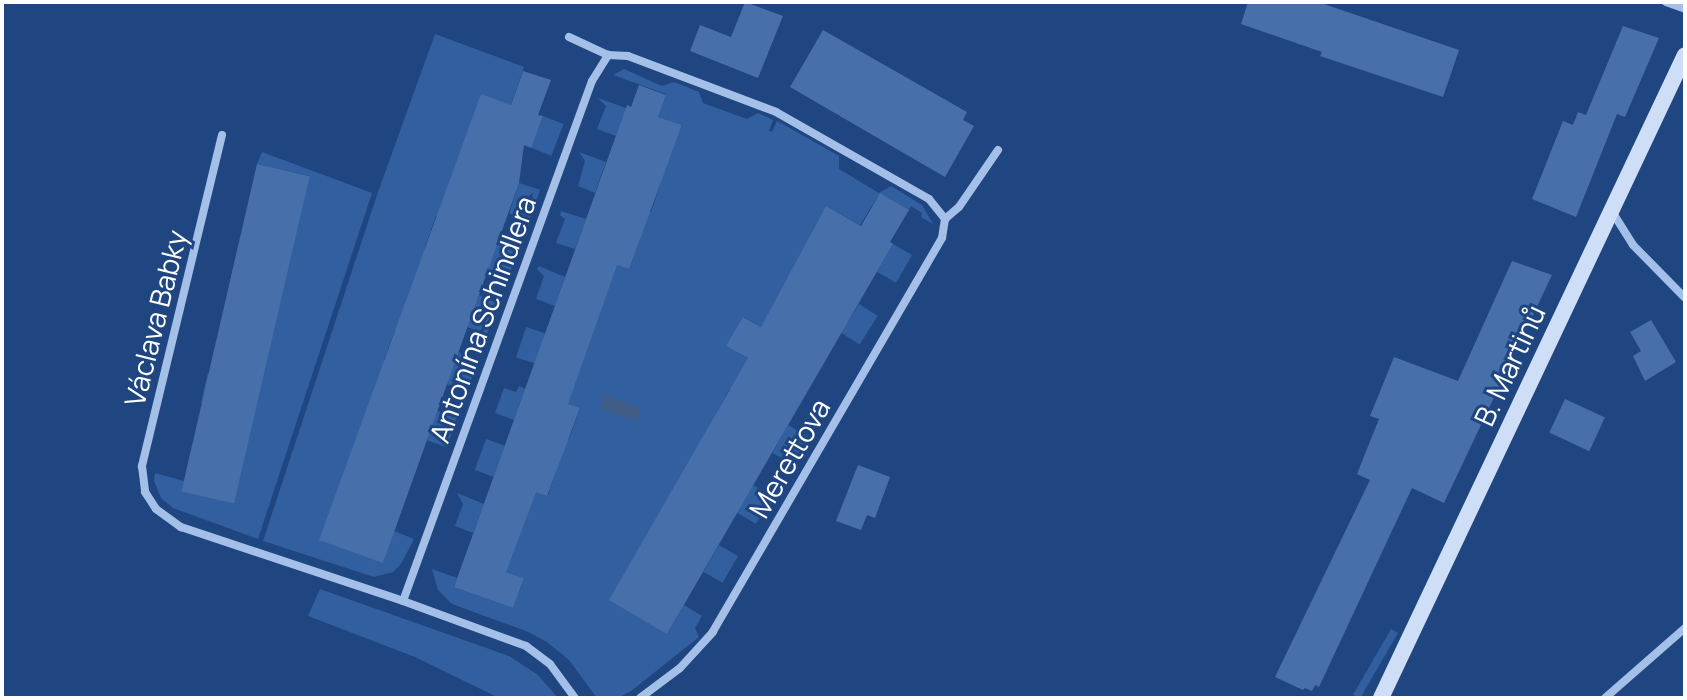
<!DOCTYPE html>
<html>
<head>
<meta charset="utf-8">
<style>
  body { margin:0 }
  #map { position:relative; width:1687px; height:700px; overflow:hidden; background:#1f4681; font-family:Manrope,sans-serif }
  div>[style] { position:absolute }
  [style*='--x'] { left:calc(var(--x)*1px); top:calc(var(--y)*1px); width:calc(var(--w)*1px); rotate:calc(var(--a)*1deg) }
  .green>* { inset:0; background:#325f9f; transform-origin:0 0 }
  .water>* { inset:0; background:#405d88; transform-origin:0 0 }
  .building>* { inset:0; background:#4770aa; transform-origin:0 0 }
  .street>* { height:8px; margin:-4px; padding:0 4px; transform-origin:4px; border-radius:4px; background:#a4c0e8 }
  .secondary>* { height:16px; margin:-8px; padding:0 8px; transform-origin:8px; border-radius:8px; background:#cfdef7 }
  span { translate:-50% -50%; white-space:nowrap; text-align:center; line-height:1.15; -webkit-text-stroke:6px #1f4681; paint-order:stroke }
  .street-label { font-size:28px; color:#fff }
  .frame { position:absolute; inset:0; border:4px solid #fff; pointer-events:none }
</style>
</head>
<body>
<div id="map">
  <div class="green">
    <i style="clip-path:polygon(435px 34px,524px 67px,468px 227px,436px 216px,425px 247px,449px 285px,416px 273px,405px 304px,428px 342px,395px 330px,384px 360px,383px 563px,394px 531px,414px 539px,401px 564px,393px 572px,374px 577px,263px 541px,378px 192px)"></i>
    <i style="clip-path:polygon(624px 69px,662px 86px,674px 82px,699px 92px,703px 103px,747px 119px,758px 113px,773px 120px,769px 131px,772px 132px,777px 121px,788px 127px,839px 156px,839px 169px,879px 193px,891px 186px,922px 205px,933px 224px,921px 217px,922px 213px,911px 206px,909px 210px,880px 193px,860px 225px,826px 206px,811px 234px,847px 255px,779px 337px,744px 317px,727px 346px,778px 376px,729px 390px,714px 418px,667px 634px,684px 605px,702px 616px,695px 628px,699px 637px,631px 691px,618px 698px,597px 698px,569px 660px,547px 642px,526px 631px,452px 604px,438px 590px,432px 569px,457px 578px,454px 587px,513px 608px,524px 578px,503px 571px,525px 519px,523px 487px,548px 495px,558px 466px,545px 431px,569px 439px,580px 409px,557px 400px,606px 261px,629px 269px,640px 238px,634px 207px,651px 212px,661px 182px,647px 147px,671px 155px,682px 125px,658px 117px,666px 94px,613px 75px)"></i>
    <i style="clip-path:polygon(598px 98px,626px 108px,616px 136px,597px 129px,606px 106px)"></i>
    <i style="left:543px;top:116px;width:22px;height:34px;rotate:21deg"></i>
    <i style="clip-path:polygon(262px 152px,372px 193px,258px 539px,173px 508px,161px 498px,154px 481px,155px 473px,184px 481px,182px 491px,234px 502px,254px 415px,201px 403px,206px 381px,208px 373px,261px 385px,229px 286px,233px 268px,309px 176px,257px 164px)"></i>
    <i style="clip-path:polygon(579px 152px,606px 162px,595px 193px,578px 186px,585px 161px)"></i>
    <i style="left:519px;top:183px;width:22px;height:32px;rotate:18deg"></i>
    <i style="clip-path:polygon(561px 211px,586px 219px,575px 249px,556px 243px,565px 219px,560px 215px)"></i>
    <i style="left:499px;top:239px;width:23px;height:33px;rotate:23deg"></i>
    <i style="left:893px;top:244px;width:22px;height:32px;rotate:30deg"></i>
    <i style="clip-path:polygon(539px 266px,565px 277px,555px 306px,536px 299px,544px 276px,537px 269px)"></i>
    <i style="left:479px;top:295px;width:22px;height:34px;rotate:22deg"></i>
    <i style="left:859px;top:304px;width:22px;height:34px;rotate:32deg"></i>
    <i style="left:526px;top:327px;width:20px;height:32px;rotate:18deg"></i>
    <i style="left:458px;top:352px;width:22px;height:34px;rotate:21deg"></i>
    <i style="clip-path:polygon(519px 386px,525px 389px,514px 420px,495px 413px,504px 388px,516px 392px)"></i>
    <i style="left:437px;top:411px;width:21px;height:31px;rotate:19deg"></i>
    <i style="left:788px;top:425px;width:23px;height:32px;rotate:29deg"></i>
    <i style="left:486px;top:439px;width:20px;height:33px;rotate:20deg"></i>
    <i style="left:753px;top:485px;width:22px;height:32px;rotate:30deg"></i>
    <i style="clip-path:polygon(457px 493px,484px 504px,473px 533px,455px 526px,463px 504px)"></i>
    <i style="left:719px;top:545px;width:22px;height:31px;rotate:30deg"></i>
    <i style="clip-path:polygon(320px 589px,509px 656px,538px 675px,558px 698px,499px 698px,415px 657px,308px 616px)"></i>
    <i style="left:1391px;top:629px;width:8px;height:76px;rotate:30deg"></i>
  </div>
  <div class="water">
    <i style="left:604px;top:395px;width:39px;height:14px;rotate:19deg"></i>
  </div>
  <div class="building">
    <i style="clip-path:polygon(745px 2px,783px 16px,758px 78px,690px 51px,700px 25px,731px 37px)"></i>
    <i style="clip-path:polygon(1248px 2px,1318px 2px,1459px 50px,1443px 97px,1320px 56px,1322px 52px,1241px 24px)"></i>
    <i style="clip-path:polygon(1623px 26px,1659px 38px,1625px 117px,1617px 114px,1576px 217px,1532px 199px,1563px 121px,1573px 125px,1578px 112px,1586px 115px)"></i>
    <i style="clip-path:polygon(823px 30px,967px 112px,963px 120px,974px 126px,945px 177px,790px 87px)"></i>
    <i style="clip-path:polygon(523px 71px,551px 80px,538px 115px,543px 116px,531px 148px,524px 145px,519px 183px,383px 563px,319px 540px,481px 94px,511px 105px)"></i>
    <i style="clip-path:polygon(639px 85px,666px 95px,658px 117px,682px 125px,629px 269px,617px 265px,568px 404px,580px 408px,547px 496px,536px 492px,506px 572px,524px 578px,513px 608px,454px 587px,627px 105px,631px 107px)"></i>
    <i style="left:257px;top:164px;width:54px;height:336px;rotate:13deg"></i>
    <i style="clip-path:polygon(880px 193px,909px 210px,890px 242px,893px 244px,667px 634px,609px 600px,748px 358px,726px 346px,743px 317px,761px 327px,826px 206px,861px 226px)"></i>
    <i style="clip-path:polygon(1512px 261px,1552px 275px,1444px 503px,1412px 488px,1319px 687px,1315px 685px,1312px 691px,1305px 688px,1303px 690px,1275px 677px,1370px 480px,1357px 474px,1379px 419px,1370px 416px,1394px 357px,1458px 381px)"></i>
    <i style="clip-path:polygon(1651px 320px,1676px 362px,1645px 381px,1633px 356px,1641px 351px,1630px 332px)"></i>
    <i style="left:1565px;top:399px;width:44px;height:37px;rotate:25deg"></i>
    <i style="clip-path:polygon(858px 465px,890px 477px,875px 518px,867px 515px,861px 530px,836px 521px)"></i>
  </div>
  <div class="street">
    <i style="--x:1666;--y:2;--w:20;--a:20"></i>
    <i style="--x:569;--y:37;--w:43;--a:24.8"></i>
    <i style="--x:608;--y:55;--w:20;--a:3"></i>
    <i style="--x:628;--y:56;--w:158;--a:20.7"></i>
    <i style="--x:776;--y:112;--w:176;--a:29.6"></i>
    <i style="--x:929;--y:199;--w:26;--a:51"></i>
    <i style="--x:945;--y:219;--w:19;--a:99"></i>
    <i style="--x:942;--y:238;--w:456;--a:120.2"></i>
    <i style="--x:713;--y:632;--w:49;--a:132.5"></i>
    <i style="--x:680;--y:668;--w:50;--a:143.1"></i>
    <i style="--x:222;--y:135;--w:341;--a:103.6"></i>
    <i style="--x:142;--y:466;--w:26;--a:83"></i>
    <i style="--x:145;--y:492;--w:20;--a:57"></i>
    <i style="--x:156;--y:509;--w:31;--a:36"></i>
    <i style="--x:181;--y:527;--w:234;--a:18.4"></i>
    <i style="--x:403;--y:601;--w:131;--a:20.1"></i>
    <i style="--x:526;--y:646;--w:30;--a:37"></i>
    <i style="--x:550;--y:664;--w:42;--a:53.7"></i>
    <i style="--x:1611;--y:210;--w:41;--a:57.8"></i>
    <i style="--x:1633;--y:245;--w:74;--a:45.5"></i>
    <i style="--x:945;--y:219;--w:18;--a:-41"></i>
    <i style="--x:959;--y:207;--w:69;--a:-55.6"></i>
    <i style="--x:403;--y:601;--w:553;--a:-70.03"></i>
    <i style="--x:592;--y:81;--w:31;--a:-58"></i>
    <i style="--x:1605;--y:698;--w:106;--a:-41.2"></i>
  </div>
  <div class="secondary">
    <i style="--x:1381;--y:698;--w:711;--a:-64.7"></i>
  </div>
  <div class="street-label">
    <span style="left:155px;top:318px;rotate:-76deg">Václava Babky</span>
    <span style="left:482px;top:319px;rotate:-70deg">Antonína Schindlera</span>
    <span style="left:1509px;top:365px;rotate:-65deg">B. Martinů</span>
    <span style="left:789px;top:458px;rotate:-60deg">Merettova</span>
  </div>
  <div class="frame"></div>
</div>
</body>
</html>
